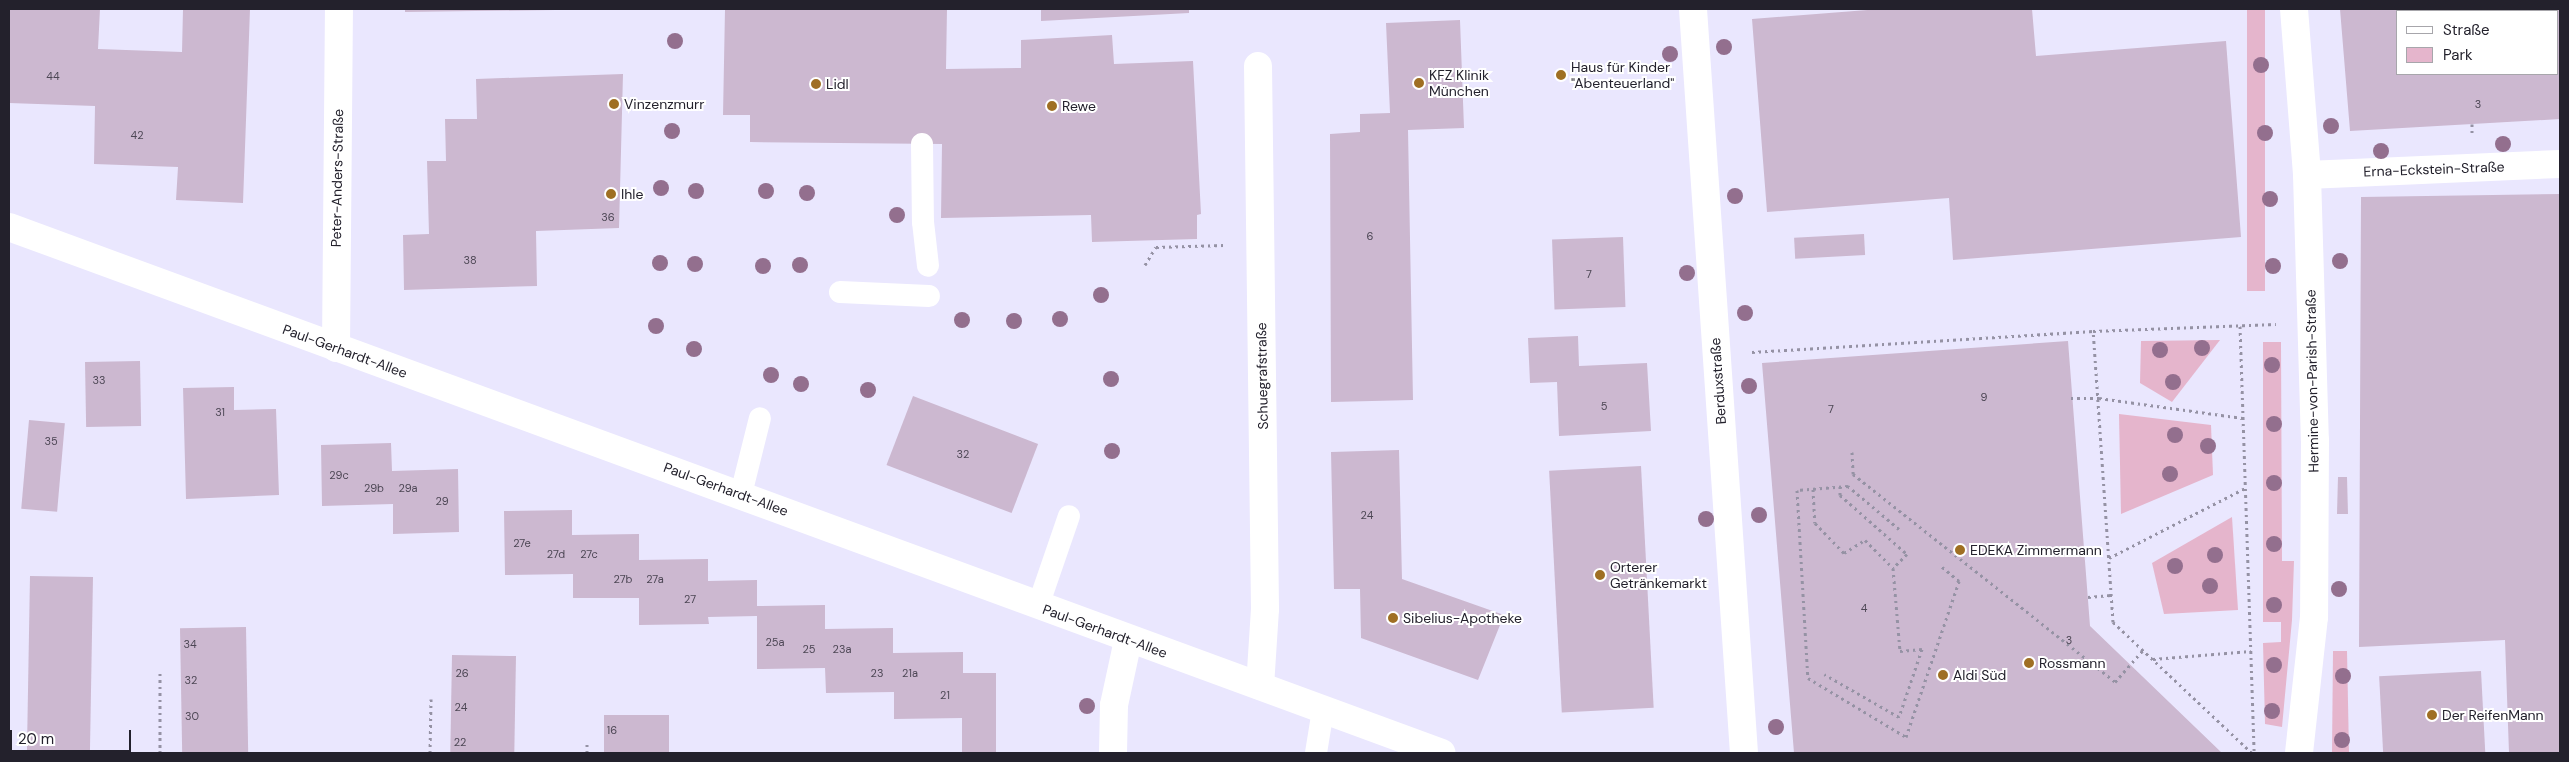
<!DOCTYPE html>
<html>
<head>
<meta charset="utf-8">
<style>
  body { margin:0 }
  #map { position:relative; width:2569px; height:762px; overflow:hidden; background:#eae7fe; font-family:"DM Sans",sans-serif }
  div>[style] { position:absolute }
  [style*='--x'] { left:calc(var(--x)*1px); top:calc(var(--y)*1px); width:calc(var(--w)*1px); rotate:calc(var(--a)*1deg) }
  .green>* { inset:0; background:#e5b5cc; transform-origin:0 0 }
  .building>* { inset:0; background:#ccb8d0; transform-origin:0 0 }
  .path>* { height:3px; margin-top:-1.5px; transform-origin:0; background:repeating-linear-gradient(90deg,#9592a4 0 2.5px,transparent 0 6.5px) }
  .service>* { height:22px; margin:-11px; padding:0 11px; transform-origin:11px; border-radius:11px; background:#fff }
  .minor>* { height:28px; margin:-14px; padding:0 14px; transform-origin:14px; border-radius:14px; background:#fff }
  .trees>* { width:16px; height:16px; margin:-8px; border-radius:50%; background:#936f8e }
  .dots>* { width:14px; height:14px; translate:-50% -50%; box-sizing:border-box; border:2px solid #fff; border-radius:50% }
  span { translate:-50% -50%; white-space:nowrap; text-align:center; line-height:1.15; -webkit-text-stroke:4px #fff; paint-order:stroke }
  .number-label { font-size:11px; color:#4d4755 }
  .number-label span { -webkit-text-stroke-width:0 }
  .poi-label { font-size:14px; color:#23212c }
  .left { translate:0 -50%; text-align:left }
  .street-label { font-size:14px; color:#23212c }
  .frame { position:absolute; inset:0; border:10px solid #23212c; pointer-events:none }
  .legend { position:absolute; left:2396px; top:10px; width:162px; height:65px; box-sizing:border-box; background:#fff; border:1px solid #a7a6ab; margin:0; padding:6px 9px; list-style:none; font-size:15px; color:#23212c }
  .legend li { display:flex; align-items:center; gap:10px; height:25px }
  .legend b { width:25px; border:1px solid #a7a6ab }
  .scale { position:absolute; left:10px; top:730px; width:121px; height:22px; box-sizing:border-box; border:2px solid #23212c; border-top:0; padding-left:6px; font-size:15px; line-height:18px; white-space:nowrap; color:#23212c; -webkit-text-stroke:4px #fff; paint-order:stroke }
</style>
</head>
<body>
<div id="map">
  <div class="green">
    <i style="left:2247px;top:9px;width:18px;height:282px"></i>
    <i style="clip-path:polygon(2220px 340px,2172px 402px,2140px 383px,2141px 341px)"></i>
    <i style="clip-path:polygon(2263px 342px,2281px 342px,2282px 561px,2294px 561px,2292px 620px,2282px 727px,2265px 724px,2263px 643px,2281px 642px,2281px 622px,2263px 622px)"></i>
    <i style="clip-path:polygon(2119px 414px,2211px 425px,2213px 475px,2121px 514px)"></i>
    <i style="clip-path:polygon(2232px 517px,2238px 610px,2164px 614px,2152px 563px)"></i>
    <i style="clip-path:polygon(2333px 651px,2347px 651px,2349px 753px,2332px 753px)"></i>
  </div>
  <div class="building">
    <i style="clip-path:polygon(9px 9px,100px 9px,98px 49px,182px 52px,183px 9px,250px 9px,243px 203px,176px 200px,178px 167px,94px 164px,95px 106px,9px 103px)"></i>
    <i style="clip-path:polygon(405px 9px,556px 9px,556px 10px,405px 12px)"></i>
    <i style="clip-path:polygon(725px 9px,947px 9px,946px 69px,1021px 68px,1021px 40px,1112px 35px,1114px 64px,1193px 61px,1201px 214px,1197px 215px,1197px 239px,1092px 242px,1091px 215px,941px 218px,942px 144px,750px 142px,750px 115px,723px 115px)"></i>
    <i style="clip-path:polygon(1041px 9px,1189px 9px,1189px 13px,1041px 21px)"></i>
    <i style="clip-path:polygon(1880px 9px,2032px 9px,2036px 56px,2226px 41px,2241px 237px,1953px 260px,1949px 198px,1767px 212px,1752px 19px)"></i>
    <i style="clip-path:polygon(evenodd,2340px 9px,2560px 9px,2560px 119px,2350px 131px,2340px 9px,2398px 11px,2558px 11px,2558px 74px,2398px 74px,2398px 11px)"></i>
    <i style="clip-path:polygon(1460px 20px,1464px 128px,1408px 130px,1413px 400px,1331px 402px,1330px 134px,1360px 132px,1360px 114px,1390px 113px,1386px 23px)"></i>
    <i style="clip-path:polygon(623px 74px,619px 228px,536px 231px,537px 286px,404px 290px,403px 235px,429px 234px,427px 161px,446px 161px,445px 119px,477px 119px,476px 79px)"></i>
    <i style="clip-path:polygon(2560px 194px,2560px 753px,2509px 753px,2505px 640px,2359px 647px,2361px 197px)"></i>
    <i style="left:1864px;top:234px;width:21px;height:70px;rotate:87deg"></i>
    <i style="left:1623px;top:237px;width:70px;height:71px;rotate:88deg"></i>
    <i style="clip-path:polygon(1578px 336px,1579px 366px,1647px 363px,1651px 431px,1559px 436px,1557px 382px,1530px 383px,1528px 338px)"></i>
    <i style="clip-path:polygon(2068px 341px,2090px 626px,2222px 753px,1794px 753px,1762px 363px)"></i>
    <i style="left:140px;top:361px;width:65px;height:55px;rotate:89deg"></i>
    <i style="clip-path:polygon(234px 387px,234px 410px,276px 409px,279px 495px,186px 499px,183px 388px)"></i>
    <i style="left:913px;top:396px;width:134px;height:74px;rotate:21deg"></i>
    <i style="left:29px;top:420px;width:36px;height:89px;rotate:5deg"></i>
    <i style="clip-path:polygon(391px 443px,392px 471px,458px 469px,459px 532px,393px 534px,393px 504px,322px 506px,321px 445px)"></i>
    <i style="clip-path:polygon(1399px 450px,1402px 579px,1504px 615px,1478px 680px,1361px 638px,1360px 589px,1334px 589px,1331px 452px)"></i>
    <i style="left:1641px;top:466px;width:242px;height:92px;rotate:87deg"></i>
    <i style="clip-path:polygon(2338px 477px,2347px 477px,2348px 514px,2337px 514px)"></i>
    <i style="clip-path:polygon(572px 510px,572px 535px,639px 534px,639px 560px,708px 559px,708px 581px,757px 580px,757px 606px,825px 605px,825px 629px,893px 628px,893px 653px,963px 652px,963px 673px,996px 673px,996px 753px,962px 753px,962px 718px,894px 719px,894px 692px,826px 693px,825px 668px,757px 669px,757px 616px,708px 617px,709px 624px,639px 625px,639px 598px,573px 598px,573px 574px,505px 575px,504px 511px)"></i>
    <i style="left:30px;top:576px;width:63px;height:175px;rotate:1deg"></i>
    <i style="left:246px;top:627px;width:126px;height:66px;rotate:89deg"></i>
    <i style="left:452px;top:655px;width:64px;height:98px;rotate:1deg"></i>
    <i style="left:2481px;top:671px;width:82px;height:102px;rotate:87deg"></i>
    <i style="left:604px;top:715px;width:65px;height:38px"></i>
  </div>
  <div class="path">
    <i style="--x:2472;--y:124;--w:9;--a:90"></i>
    <i style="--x:1145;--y:265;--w:21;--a:-59"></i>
    <i style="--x:1156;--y:247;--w:68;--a:-1.7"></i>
    <i style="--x:2240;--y:326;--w:427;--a:88.1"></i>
    <i style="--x:1752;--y:352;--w:342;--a:-3.5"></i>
    <i style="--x:2071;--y:398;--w:28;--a:0"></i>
    <i style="--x:2099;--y:398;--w:145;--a:7.9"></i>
    <i style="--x:1852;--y:452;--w:22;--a:87"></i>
    <i style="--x:1853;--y:474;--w:335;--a:38.4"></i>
    <i style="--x:2115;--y:682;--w:43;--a:-48.8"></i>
    <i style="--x:1840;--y:486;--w:9;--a:90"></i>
    <i style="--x:1840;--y:495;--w:89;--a:41.4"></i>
    <i style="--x:1907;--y:554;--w:20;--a:135"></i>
    <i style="--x:1813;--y:489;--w:34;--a:87"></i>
    <i style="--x:1815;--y:523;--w:42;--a:46"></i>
    <i style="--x:1844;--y:553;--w:25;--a:-32"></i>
    <i style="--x:1865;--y:540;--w:40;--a:45"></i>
    <i style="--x:1893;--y:568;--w:83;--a:85.2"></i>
    <i style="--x:1900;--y:651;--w:22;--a:-5"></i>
    <i style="--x:1922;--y:649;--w:72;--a:108.7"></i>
    <i style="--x:1899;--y:717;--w:86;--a:-150.2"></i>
    <i style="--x:1899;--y:529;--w:67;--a:-139.9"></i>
    <i style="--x:1848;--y:486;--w:51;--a:175.5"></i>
    <i style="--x:1797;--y:490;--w:188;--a:86.7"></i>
    <i style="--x:1808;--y:678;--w:114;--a:31"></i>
    <i style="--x:1906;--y:737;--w:165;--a:-71.2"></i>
    <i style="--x:1959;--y:581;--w:26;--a:-140"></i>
    <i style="--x:2109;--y:558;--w:153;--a:-27.2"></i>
    <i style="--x:2088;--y:597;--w:23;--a:-5"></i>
    <i style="--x:2153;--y:659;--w:98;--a:-4.7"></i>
    <i style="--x:160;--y:673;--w:80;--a:90"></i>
    <i style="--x:430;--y:753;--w:54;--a:-88.9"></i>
    <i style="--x:587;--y:753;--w:12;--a:-90"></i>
    <i style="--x:2252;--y:753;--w:191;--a:-136.7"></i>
    <i style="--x:2113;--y:622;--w:292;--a:-93.9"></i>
    <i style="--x:2093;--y:331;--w:183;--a:-2.2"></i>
  </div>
  <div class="service">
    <i style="--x:922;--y:144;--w:78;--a:89.3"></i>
    <i style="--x:923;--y:222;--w:44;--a:83.5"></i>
    <i style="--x:840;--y:292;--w:89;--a:2.6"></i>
    <i style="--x:741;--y:494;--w:78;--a:-76"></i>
    <i style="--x:1038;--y:606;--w:95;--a:-71"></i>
    <i style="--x:1316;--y:753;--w:44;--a:-80.8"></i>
  </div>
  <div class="minor">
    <i style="--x:1693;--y:9;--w:746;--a:86.08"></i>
    <i style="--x:2294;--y:9;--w:167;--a:85.5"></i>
    <i style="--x:2307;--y:175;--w:265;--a:88.3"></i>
    <i style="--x:2315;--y:440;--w:177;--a:90.3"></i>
    <i style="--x:2314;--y:617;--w:137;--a:96.3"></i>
    <i style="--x:1258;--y:66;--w:543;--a:89.26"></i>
    <i style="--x:1265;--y:609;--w:77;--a:93.7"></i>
    <i style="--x:2307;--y:175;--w:253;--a:-2.5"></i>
    <i style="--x:9;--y:227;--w:1526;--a:20.16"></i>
    <i style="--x:336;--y:348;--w:339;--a:-89.5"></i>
    <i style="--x:1113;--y:753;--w:48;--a:-88.8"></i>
    <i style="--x:1114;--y:705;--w:66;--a:-77.8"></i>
  </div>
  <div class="trees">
    <i style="left:675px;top:41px"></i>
    <i style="left:1724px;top:47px"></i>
    <i style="left:1670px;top:54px"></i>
    <i style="left:2261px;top:65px"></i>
    <i style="left:2331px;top:126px"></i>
    <i style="left:672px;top:131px"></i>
    <i style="left:2265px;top:133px"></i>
    <i style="left:2503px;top:144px"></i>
    <i style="left:2381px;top:151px"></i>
    <i style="left:661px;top:188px"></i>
    <i style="left:696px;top:191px"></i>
    <i style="left:766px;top:191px"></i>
    <i style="left:807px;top:193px"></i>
    <i style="left:1735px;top:196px"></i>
    <i style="left:2270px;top:199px"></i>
    <i style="left:897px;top:215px"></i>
    <i style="left:2340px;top:261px"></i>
    <i style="left:660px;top:263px"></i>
    <i style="left:695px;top:264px"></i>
    <i style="left:800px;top:265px"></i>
    <i style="left:763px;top:266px"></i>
    <i style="left:2273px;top:266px"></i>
    <i style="left:1687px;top:273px"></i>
    <i style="left:1101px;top:295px"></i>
    <i style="left:1745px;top:313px"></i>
    <i style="left:1060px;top:319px"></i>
    <i style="left:962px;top:320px"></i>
    <i style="left:1014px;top:321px"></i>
    <i style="left:656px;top:326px"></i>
    <i style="left:2202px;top:348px"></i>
    <i style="left:694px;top:349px"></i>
    <i style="left:2160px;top:350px"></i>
    <i style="left:2272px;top:365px"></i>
    <i style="left:771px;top:375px"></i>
    <i style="left:1111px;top:379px"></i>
    <i style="left:2173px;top:382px"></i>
    <i style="left:801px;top:384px"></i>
    <i style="left:1749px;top:386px"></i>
    <i style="left:868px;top:390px"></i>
    <i style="left:2274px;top:424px"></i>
    <i style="left:2175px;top:435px"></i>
    <i style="left:2208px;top:446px"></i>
    <i style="left:1112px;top:451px"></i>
    <i style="left:2170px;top:474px"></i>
    <i style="left:2274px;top:483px"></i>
    <i style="left:1759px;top:515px"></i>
    <i style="left:1706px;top:519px"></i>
    <i style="left:2274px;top:544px"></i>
    <i style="left:2215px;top:555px"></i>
    <i style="left:2175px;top:566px"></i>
    <i style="left:2210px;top:586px"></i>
    <i style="left:2339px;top:589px"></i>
    <i style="left:2274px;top:605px"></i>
    <i style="left:2274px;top:665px"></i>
    <i style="left:2343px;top:676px"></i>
    <i style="left:1087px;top:706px"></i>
    <i style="left:2272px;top:711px"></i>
    <i style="left:1776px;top:727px"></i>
    <i style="left:2342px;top:740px"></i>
  </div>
  <div class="dots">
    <i style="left:1561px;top:75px;background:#9f6f23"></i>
    <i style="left:1419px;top:83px;background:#9f6f23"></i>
    <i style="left:816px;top:84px;background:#9f6f23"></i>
    <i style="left:614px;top:104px;background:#9f6f23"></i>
    <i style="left:1052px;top:106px;background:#9f6f23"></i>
    <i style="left:611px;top:194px;background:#9f6f23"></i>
    <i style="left:1960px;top:550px;background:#9f6f23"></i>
    <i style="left:1600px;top:575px;background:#9f6f23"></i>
    <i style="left:1393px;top:618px;background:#9f6f23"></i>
    <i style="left:2029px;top:663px;background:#9f6f23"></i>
    <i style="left:1943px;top:675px;background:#9f6f23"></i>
    <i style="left:2432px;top:715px;background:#9f6f23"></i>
  </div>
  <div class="number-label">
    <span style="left:53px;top:76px">44</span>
    <span style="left:2478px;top:104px">3</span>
    <span style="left:137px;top:135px">42</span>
    <span style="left:608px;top:217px">36</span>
    <span style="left:1370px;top:236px">6</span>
    <span style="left:470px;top:260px">38</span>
    <span style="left:1589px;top:274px">7</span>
    <span style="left:99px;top:380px">33</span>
    <span style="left:1984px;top:397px">9</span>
    <span style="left:1604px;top:406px">5</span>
    <span style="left:1831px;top:409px">7</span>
    <span style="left:220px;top:412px">31</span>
    <span style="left:51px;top:441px">35</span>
    <span style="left:963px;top:454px">32</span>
    <span style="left:339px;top:475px">29c</span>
    <span style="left:374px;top:488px">29b</span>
    <span style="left:408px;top:488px">29a</span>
    <span style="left:442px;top:501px">29</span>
    <span style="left:1367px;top:515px">24</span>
    <span style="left:522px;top:543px">27e</span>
    <span style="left:556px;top:554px">27d</span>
    <span style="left:589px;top:554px">27c</span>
    <span style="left:623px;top:579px">27b</span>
    <span style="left:655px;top:579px">27a</span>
    <span style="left:690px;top:599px">27</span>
    <span style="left:1864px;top:608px">4</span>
    <span style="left:2069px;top:640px">3</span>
    <span style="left:775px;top:642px">25a</span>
    <span style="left:190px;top:644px">34</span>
    <span style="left:809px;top:649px">25</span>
    <span style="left:842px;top:649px">23a</span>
    <span style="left:462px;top:673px">26</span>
    <span style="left:877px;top:673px">23</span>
    <span style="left:910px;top:673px">21a</span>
    <span style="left:191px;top:680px">32</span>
    <span style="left:945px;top:695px">21</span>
    <span style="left:461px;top:707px">24</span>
    <span style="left:192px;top:716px">30</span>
    <span style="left:612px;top:730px">16</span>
    <span style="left:460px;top:742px">22</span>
  </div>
  <div class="poi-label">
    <span class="left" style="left:1571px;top:75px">Haus für Kinder<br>"Abenteuerland"</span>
    <span class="left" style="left:1429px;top:83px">KFZ Klinik<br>München</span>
    <span class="left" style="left:826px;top:84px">Lidl</span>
    <span class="left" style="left:624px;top:104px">Vinzenzmurr</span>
    <span class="left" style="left:1062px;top:106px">Rewe</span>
    <span class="left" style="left:621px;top:194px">Ihle</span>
    <span class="left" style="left:1970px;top:550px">EDEKA Zimmermann</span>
    <span class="left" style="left:1610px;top:575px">Orterer<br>Getränkemarkt</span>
    <span class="left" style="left:1403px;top:618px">Sibelius-Apotheke</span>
    <span class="left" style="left:2039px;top:663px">Rossmann</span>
    <span class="left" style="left:1953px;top:675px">Aldi Süd</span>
    <span class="left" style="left:2442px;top:715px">Der ReifenMann</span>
  </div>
  <div class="street-label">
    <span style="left:2434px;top:169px;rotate:-2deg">Erna-Eckstein-Straße</span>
    <span style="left:337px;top:178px;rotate:-89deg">Peter-Anders-Straße</span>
    <span style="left:345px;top:351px;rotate:20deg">Paul-Gerhardt-Allee</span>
    <span style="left:1262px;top:376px;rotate:-91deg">Schuegrafstraße</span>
    <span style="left:1718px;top:381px;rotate:-94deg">Berduxstraße</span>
    <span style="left:2312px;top:381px;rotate:-91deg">Hermine-von-Parish-Straße</span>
    <span style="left:726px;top:489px;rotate:20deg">Paul-Gerhardt-Allee</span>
    <span style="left:1105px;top:631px;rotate:20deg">Paul-Gerhardt-Allee</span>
  </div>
  <div class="frame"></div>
  <ul class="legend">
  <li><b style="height:6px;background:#fff"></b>Straße</li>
  <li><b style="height:14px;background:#e5b5cc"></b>Park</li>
  </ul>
  <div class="scale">20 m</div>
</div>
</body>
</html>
